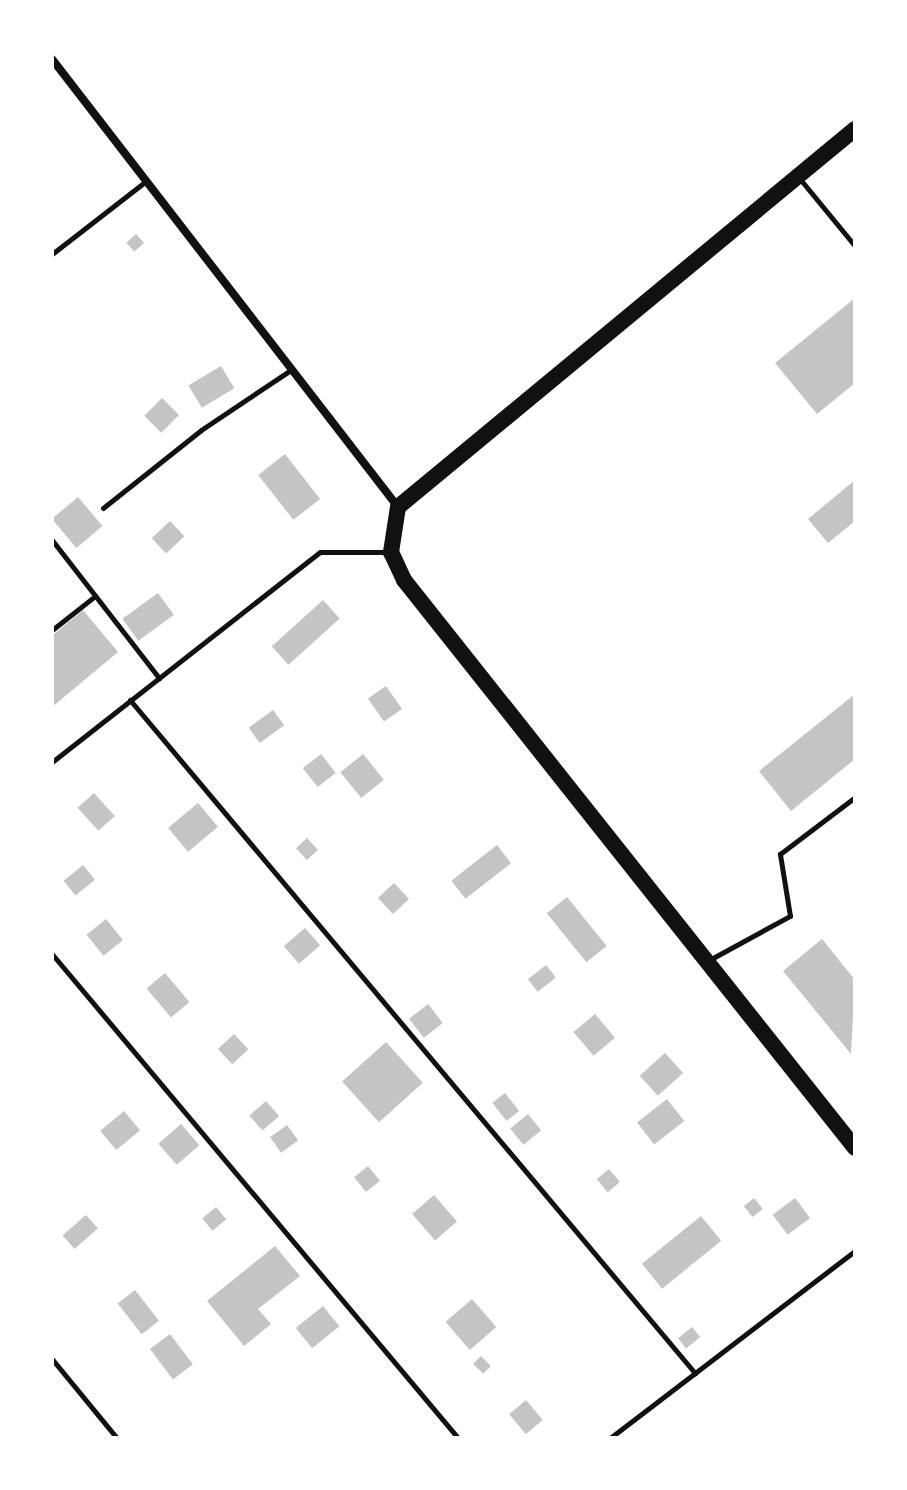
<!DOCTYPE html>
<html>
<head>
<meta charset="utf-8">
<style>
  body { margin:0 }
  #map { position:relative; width:907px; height:1490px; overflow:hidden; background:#fff; font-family:"PT Sans",sans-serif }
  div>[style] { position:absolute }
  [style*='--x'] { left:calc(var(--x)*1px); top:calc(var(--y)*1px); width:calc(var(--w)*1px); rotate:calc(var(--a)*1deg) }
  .building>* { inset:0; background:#c4c4c4; transform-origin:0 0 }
  .service>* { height:5px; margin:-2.5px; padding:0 2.5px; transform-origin:2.5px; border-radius:2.5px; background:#111 }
  .minor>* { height:8px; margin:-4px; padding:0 4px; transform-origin:4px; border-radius:4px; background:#111 }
  .primary>* { height:16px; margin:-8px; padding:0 8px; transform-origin:8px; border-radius:8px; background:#111 }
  span { translate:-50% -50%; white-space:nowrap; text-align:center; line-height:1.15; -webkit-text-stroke:7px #fff; paint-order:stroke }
  .frame { position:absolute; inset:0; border:54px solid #fff; pointer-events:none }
</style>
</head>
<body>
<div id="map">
  <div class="building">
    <i style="left:136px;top:234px;width:12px;height:13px;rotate:48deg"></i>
    <i style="clip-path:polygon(855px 298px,855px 383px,817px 414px,775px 363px)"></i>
    <i style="left:221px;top:366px;width:26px;height:38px;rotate:59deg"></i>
    <i style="left:162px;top:398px;width:24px;height:25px;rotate:45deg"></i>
    <i style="left:285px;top:454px;width:57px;height:34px;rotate:52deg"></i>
    <i style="clip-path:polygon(855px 480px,855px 521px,828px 543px,808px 519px)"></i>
    <i style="left:78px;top:497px;width:38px;height:34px;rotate:50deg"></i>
    <i style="left:170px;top:521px;width:21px;height:25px;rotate:47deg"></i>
    <i style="left:158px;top:593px;width:27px;height:44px;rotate:54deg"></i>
    <i style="left:323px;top:600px;width:25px;height:69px;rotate:48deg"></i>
    <i style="clip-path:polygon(83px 610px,118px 652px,52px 707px,52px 636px)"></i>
    <i style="left:386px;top:686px;width:28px;height:22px;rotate:55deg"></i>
    <i style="clip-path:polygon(855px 694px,855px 759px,791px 811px,759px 771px)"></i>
    <i style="left:273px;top:710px;width:19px;height:30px;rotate:54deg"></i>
    <i style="left:321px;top:754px;width:24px;height:23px;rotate:52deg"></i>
    <i style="left:363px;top:754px;width:33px;height:29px;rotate:51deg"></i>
    <i style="left:94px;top:793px;width:31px;height:22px;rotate:48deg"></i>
    <i style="left:198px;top:803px;width:31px;height:39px;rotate:50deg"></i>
    <i style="left:307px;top:838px;width:16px;height:15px;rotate:47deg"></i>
    <i style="left:497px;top:845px;width:23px;height:58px;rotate:52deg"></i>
    <i style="left:83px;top:865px;width:19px;height:25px;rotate:51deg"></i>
    <i style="left:394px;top:883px;width:22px;height:22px;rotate:47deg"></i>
    <i style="left:567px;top:897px;width:63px;height:26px;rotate:51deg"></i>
    <i style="left:106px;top:919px;width:27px;height:25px;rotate:51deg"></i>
    <i style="left:305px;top:928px;width:23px;height:28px;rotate:49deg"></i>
    <i style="clip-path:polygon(822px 939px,855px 980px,851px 1054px,783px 971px)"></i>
    <i style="left:546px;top:965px;width:16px;height:23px;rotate:52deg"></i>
    <i style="left:165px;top:973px;width:38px;height:24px;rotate:50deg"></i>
    <i style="left:428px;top:1004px;width:24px;height:24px;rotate:52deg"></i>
    <i style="left:595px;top:1014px;width:31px;height:28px;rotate:50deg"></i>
    <i style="left:234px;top:1034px;width:21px;height:22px;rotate:47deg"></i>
    <i style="left:386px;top:1042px;width:55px;height:59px;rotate:48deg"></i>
    <i style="left:665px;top:1053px;width:27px;height:34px;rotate:48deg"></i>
    <i style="left:505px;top:1093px;width:23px;height:16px;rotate:52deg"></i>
    <i style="left:667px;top:1099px;width:28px;height:38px;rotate:52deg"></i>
    <i style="left:266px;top:1101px;width:20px;height:22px;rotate:49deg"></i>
    <i style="left:124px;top:1111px;width:25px;height:31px;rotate:50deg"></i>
    <i style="left:528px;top:1114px;width:21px;height:23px;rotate:51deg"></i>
    <i style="left:181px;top:1124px;width:28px;height:30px;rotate:49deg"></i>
    <i style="left:287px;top:1125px;width:19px;height:21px;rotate:54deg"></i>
    <i style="left:368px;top:1166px;width:19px;height:18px;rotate:51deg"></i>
    <i style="left:609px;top:1169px;width:17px;height:16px;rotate:50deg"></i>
    <i style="left:434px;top:1195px;width:35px;height:29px;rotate:49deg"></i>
    <i style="left:754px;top:1198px;width:14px;height:13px;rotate:51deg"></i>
    <i style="left:795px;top:1198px;width:25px;height:28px;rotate:53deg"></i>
    <i style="left:216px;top:1207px;width:16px;height:18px;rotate:50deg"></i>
    <i style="left:86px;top:1215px;width:18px;height:31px;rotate:49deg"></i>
    <i style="left:701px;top:1216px;width:32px;height:76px;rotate:51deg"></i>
    <i style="clip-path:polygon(275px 1246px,300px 1276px,258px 1309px,271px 1324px,244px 1346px,207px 1301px)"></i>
    <i style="left:135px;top:1290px;width:39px;height:22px;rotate:52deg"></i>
    <i style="left:472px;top:1299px;width:37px;height:35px;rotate:49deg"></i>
    <i style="left:323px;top:1306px;width:26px;height:35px;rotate:51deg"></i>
    <i style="left:692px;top:1327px;width:13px;height:18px;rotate:51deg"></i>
    <i style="left:170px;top:1334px;width:38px;height:25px;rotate:53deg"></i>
    <i style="left:481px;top:1356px;width:14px;height:11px;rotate:45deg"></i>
    <i style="left:526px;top:1400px;width:26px;height:22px;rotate:50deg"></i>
  </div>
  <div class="service">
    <i style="--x:800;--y:179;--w:87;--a:50.6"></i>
    <i style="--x:52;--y:254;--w:119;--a:-37.8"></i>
    <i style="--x:103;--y:508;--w:125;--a:-38.5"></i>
    <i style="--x:201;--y:430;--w:110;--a:-33.8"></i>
    <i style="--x:52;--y:540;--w:175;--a:52.2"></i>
    <i style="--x:52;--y:630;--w:55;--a:-38.3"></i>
    <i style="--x:130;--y:700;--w:879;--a:49.99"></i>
    <i style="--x:52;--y:762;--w:340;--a:-38.1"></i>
    <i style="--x:320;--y:552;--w:70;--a:0"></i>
    <i style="--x:52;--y:954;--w:632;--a:50.01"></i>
    <i style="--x:711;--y:959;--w:90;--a:-28.6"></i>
    <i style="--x:790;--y:916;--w:63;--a:-99.2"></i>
    <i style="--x:780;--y:854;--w:94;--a:-37.2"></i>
    <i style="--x:52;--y:1359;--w:102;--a:50.6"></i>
    <i style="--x:610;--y:1438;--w:308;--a:-37.4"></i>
  </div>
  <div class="minor">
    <i style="--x:52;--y:59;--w:566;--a:52.32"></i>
  </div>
  <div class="primary">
    <i style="--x:855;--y:129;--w:593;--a:140.4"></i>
    <i style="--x:398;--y:507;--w:46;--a:98.8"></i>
    <i style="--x:391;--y:552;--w:31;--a:65"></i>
    <i style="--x:404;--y:580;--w:725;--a:51.55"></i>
  </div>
  <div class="frame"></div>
</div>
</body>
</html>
